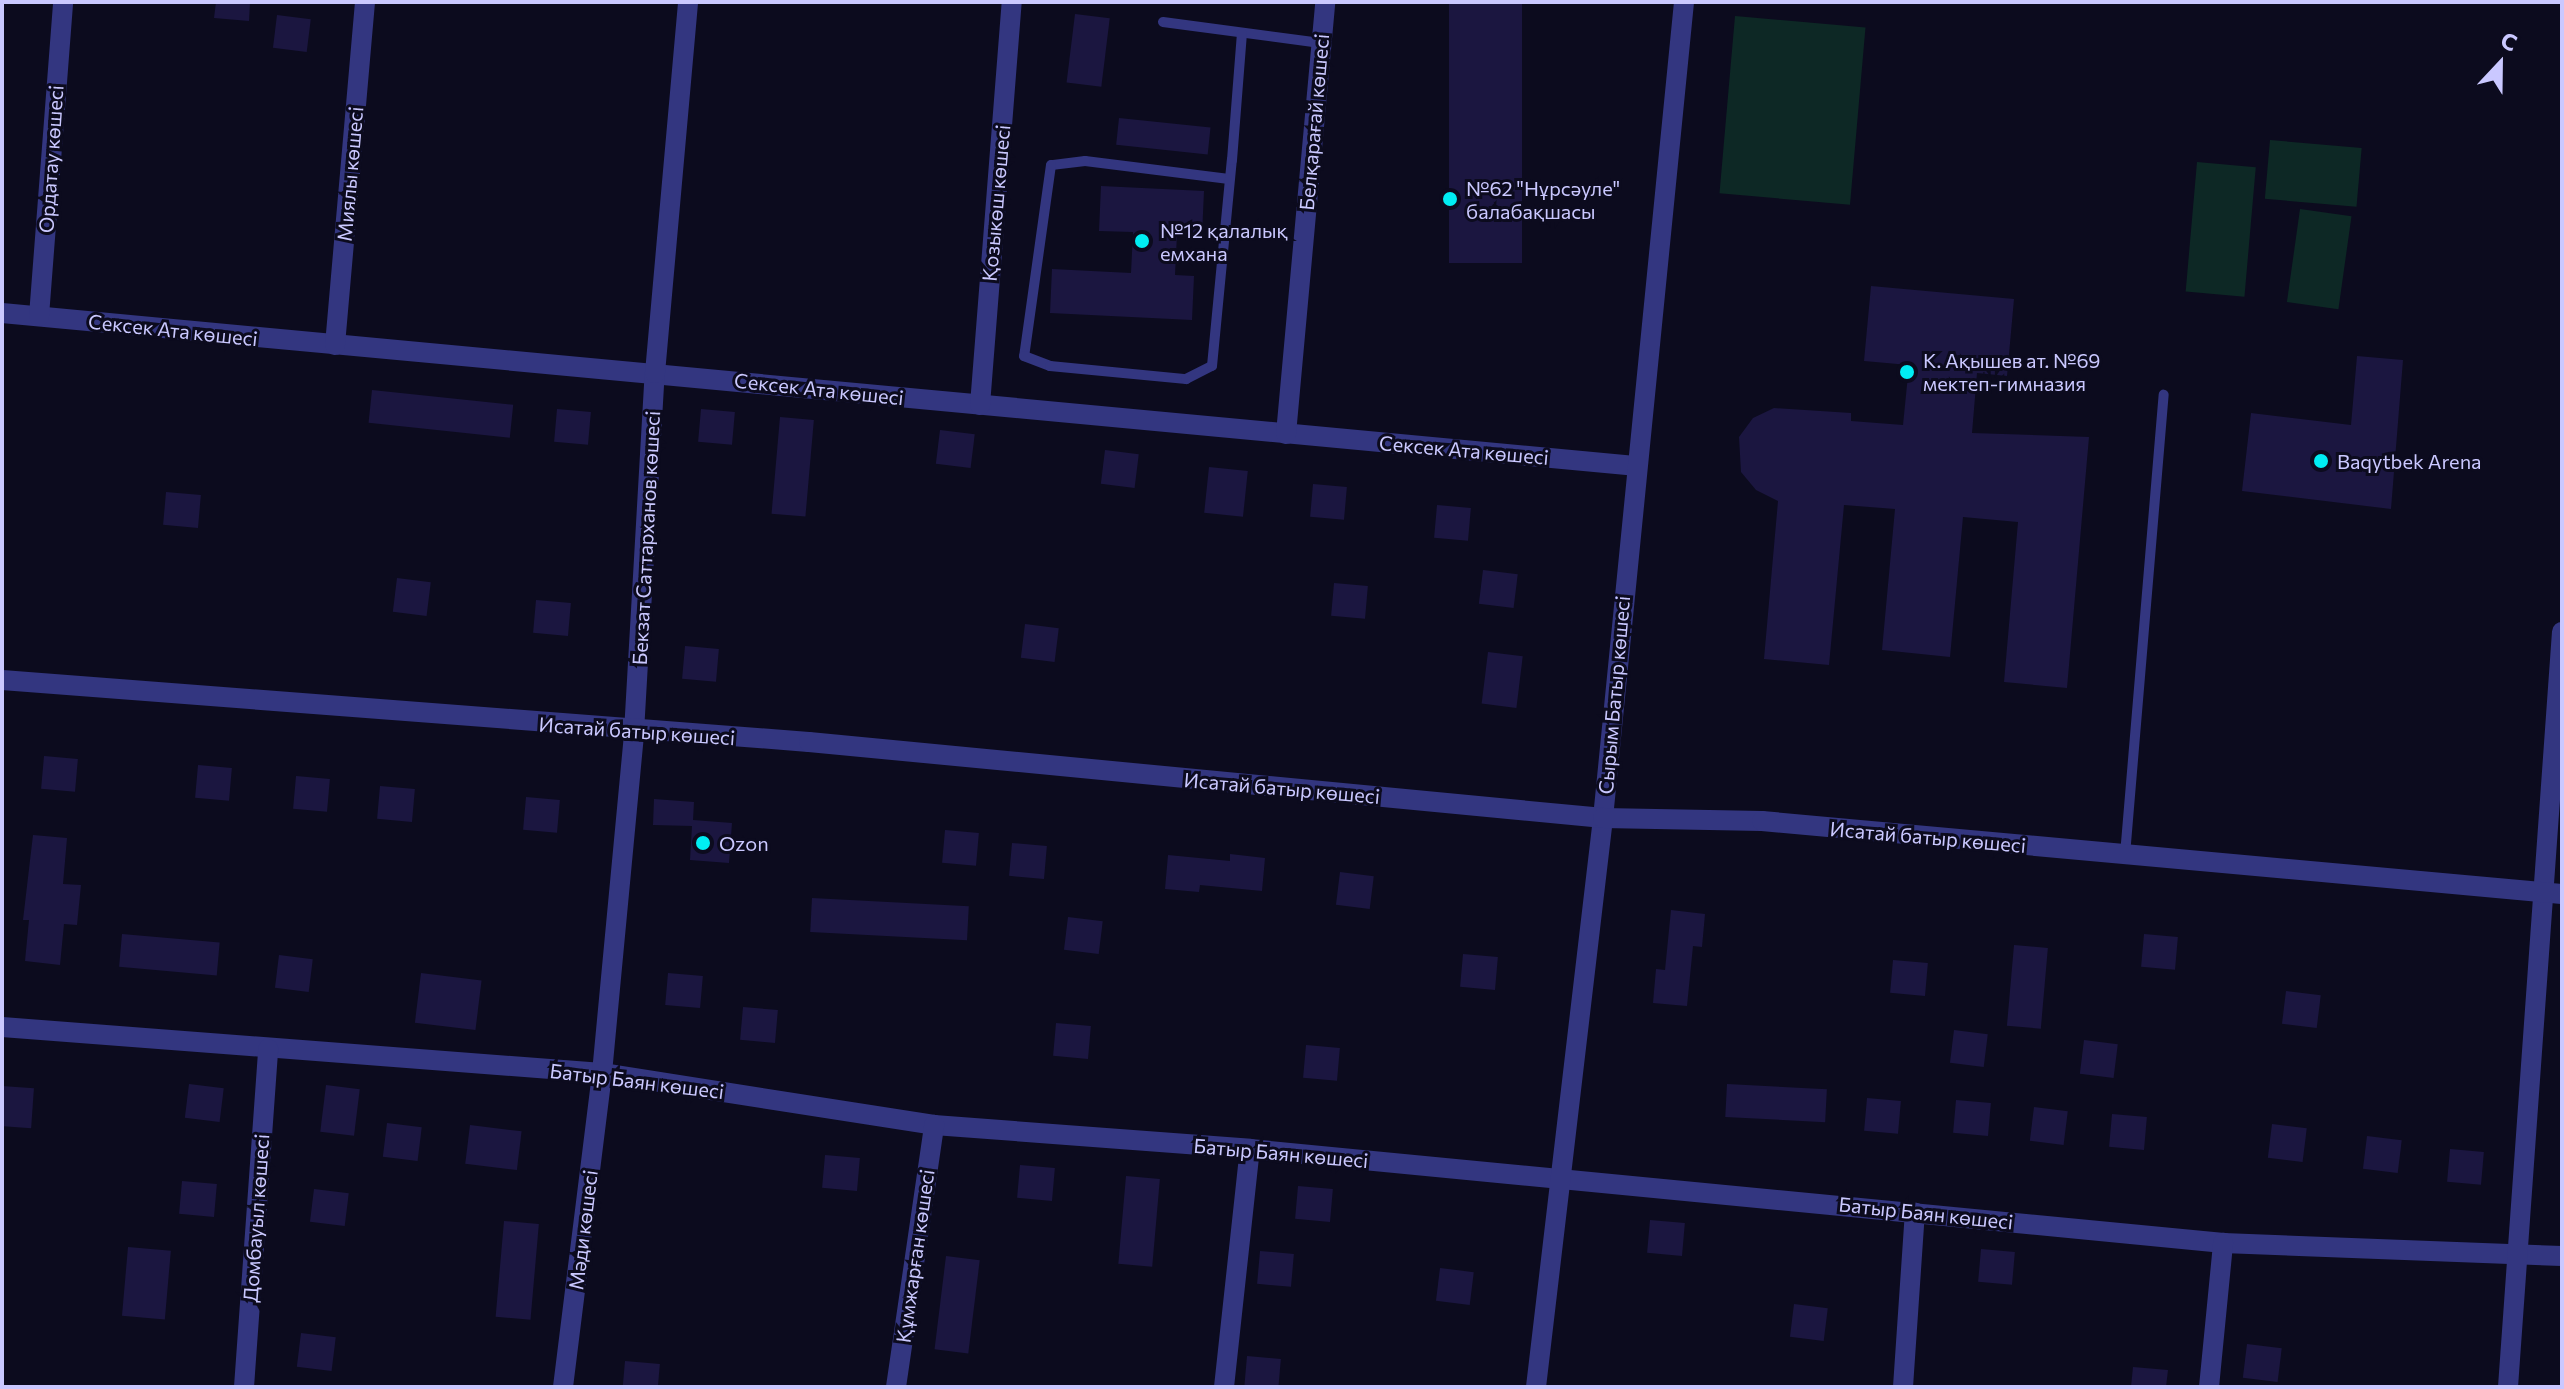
<!DOCTYPE html>
<html>
<head>
<meta charset="utf-8">
<style>
  body { margin:0 }
  #map { position:relative; width:2564px; height:1389px; overflow:hidden; background:#0c0b1e; font-family:Commissioner,sans-serif }
  div>[style] { position:absolute }
  [style*='--x'] { left:calc(var(--x)*1px); top:calc(var(--y)*1px); width:calc(var(--w)*1px); rotate:calc(var(--a)*1deg) }
  .green>* { inset:0; background:#0d2825; transform-origin:0 0 }
  .building>* { inset:0; background:#1b1640; transform-origin:0 0 }
  .service>* { height:10px; margin:-5px; padding:0 5px; transform-origin:5px; border-radius:5px; background:#333680 }
  .minor>* { height:20px; margin:-10px; padding:0 10px; transform-origin:10px; border-radius:10px; background:#333680 }
  .tertiary>* { height:20px; margin:-10px; padding:0 10px; transform-origin:10px; border-radius:10px; background:#333680 }
  .dots>* { width:22px; height:22px; translate:-50% -50%; box-sizing:border-box; border:4px solid #0c0b1e; border-radius:50% }
  span { translate:-50% -50%; white-space:nowrap; text-align:center; line-height:1.15; -webkit-text-stroke:6px #0c0b1e; paint-order:stroke }
  .street-label { font-size:20px; color:#cac8ff }
  .poi-label { font-size:20px; color:#cac8ff }
  .left { translate:0 -50%; text-align:left }
  .frame { position:absolute; inset:0; border:4px solid #cac8ff; pointer-events:none }
  .north { position:absolute; left:2460px; top:24px; width:80px; height:80px; -webkit-text-stroke:6px #0c0b1e; paint-order:stroke; rotate:22deg; font-size:22px; font-weight:700; line-height:32px; text-align:center; color:#cac8ff }
  .north::after { content:''; display:block; margin:auto; width:28px; height:36px; background:#cac8ff; clip-path:polygon(50% 0,100% 100%,50% 72%,0 100%) }
</style>
</head>
<body>
<div id="map">
  <div class="green">
    <i style="left:1735px;top:16px;width:131px;height:178px;rotate:5deg"></i>
    <i style="left:2270px;top:140px;width:92px;height:59px;rotate:5deg"></i>
    <i style="left:2197px;top:162px;width:59px;height:130px;rotate:5deg"></i>
    <i style="left:2300px;top:209px;width:52px;height:94px;rotate:8deg"></i>
  </div>
  <div class="building">
    <i style="clip-path:polygon(216px 2px,250px 2px,249px 21px,214px 18px)"></i>
    <i style="left:1449px;top:2px;width:73px;height:261px"></i>
    <i style="left:1075px;top:14px;width:35px;height:69px;rotate:7deg"></i>
    <i style="left:277px;top:15px;width:34px;height:33px;rotate:7deg"></i>
    <i style="left:1119px;top:118px;width:92px;height:27px;rotate:6deg"></i>
    <i style="clip-path:polygon(1101px 186px,1204px 191px,1202px 235px,1177px 234px,1175px 275px,1194px 276px,1192px 320px,1050px 313px,1052px 269px,1131px 273px,1133px 232px,1099px 231px)"></i>
    <i style="clip-path:polygon(1871px 286px,2014px 299px,2007px 376px,1977px 373px,1972px 433px,2089px 437px,2067px 688px,2004px 682px,2018px 522px,1963px 517px,1950px 657px,1882px 650px,1895px 509px,1844px 505px,1829px 665px,1764px 659px,1778px 501px,1756px 490px,1741px 472px,1739px 437px,1753px 418px,1774px 408px,1851px 413px,1851px 421px,1903px 425px,1909px 365px,1864px 361px)"></i>
    <i style="clip-path:polygon(2357px 356px,2403px 360px,2391px 509px,2242px 491px,2251px 413px,2351px 425px)"></i>
    <i style="left:372px;top:390px;width:142px;height:33px;rotate:6deg"></i>
    <i style="left:557px;top:409px;width:34px;height:33px;rotate:5deg"></i>
    <i style="left:701px;top:409px;width:34px;height:33px;rotate:5deg"></i>
    <i style="left:780px;top:417px;width:34px;height:97px;rotate:5deg"></i>
    <i style="left:940px;top:430px;width:35px;height:34px;rotate:7deg"></i>
    <i style="left:1105px;top:450px;width:34px;height:34px;rotate:7deg"></i>
    <i style="left:1209px;top:467px;width:39px;height:46px;rotate:6deg"></i>
    <i style="left:1313px;top:484px;width:34px;height:33px;rotate:5deg"></i>
    <i style="left:166px;top:492px;width:35px;height:33px;rotate:5deg"></i>
    <i style="left:1437px;top:505px;width:34px;height:33px;rotate:5deg"></i>
    <i style="left:1483px;top:570px;width:35px;height:34px;rotate:7deg"></i>
    <i style="left:397px;top:578px;width:34px;height:34px;rotate:7deg"></i>
    <i style="left:1334px;top:583px;width:34px;height:33px;rotate:5deg"></i>
    <i style="left:536px;top:600px;width:35px;height:33px;rotate:5deg"></i>
    <i style="left:1025px;top:624px;width:34px;height:34px;rotate:7deg"></i>
    <i style="left:685px;top:646px;width:34px;height:33px;rotate:5deg"></i>
    <i style="left:1488px;top:652px;width:35px;height:52px;rotate:7deg"></i>
    <i style="left:44px;top:756px;width:34px;height:33px;rotate:5deg"></i>
    <i style="left:198px;top:765px;width:34px;height:33px;rotate:5deg"></i>
    <i style="left:296px;top:776px;width:34px;height:33px;rotate:5deg"></i>
    <i style="left:380px;top:786px;width:35px;height:33px;rotate:5deg"></i>
    <i style="left:526px;top:797px;width:34px;height:33px;rotate:5deg"></i>
    <i style="clip-path:polygon(654px 799px,694px 802px,693px 820px,732px 823px,729px 863px,690px 860px,692px 826px,653px 825px)"></i>
    <i style="left:945px;top:830px;width:34px;height:33px;rotate:5deg"></i>
    <i style="clip-path:polygon(33px 835px,67px 838px,63px 884px,81px 885px,77px 925px,64px 924px,60px 965px,25px 961px,29px 920px,23px 920px)"></i>
    <i style="left:1012px;top:843px;width:35px;height:33px;rotate:5deg"></i>
    <i style="clip-path:polygon(1230px 854px,1265px 858px,1262px 891px,1200px 885px,1199px 892px,1165px 889px,1168px 855px,1230px 861px)"></i>
    <i style="left:1340px;top:872px;width:34px;height:33px;rotate:7deg"></i>
    <i style="left:812px;top:898px;width:157px;height:34px;rotate:3deg"></i>
    <i style="clip-path:polygon(1671px 910px,1705px 914px,1702px 947px,1693px 946px,1687px 1006px,1653px 1003px,1656px 969px,1665px 970px)"></i>
    <i style="left:1068px;top:917px;width:35px;height:33px;rotate:7deg"></i>
    <i style="left:122px;top:934px;width:98px;height:33px;rotate:5deg"></i>
    <i style="left:2144px;top:934px;width:34px;height:33px;rotate:5deg"></i>
    <i style="left:2014px;top:945px;width:34px;height:81px;rotate:5deg"></i>
    <i style="left:1463px;top:954px;width:35px;height:33px;rotate:5deg"></i>
    <i style="left:279px;top:955px;width:34px;height:33px;rotate:7deg"></i>
    <i style="left:1893px;top:960px;width:35px;height:33px;rotate:5deg"></i>
    <i style="left:421px;top:973px;width:61px;height:50px;rotate:7deg"></i>
    <i style="left:668px;top:973px;width:35px;height:32px;rotate:5deg"></i>
    <i style="left:2286px;top:991px;width:35px;height:33px;rotate:7deg"></i>
    <i style="left:743px;top:1007px;width:35px;height:33px;rotate:5deg"></i>
    <i style="left:1056px;top:1023px;width:35px;height:33px;rotate:5deg"></i>
    <i style="left:1954px;top:1030px;width:34px;height:33px;rotate:7deg"></i>
    <i style="left:2084px;top:1040px;width:34px;height:34px;rotate:7deg"></i>
    <i style="left:1306px;top:1045px;width:34px;height:33px;rotate:5deg"></i>
    <i style="left:189px;top:1084px;width:35px;height:34px;rotate:7deg"></i>
    <i style="left:1727px;top:1084px;width:100px;height:33px;rotate:3deg"></i>
    <i style="left:326px;top:1085px;width:34px;height:47px;rotate:7deg"></i>
    <i style="left:2px;top:1086px;width:32px;height:40px;rotate:4deg"></i>
    <i style="left:1867px;top:1098px;width:34px;height:33px;rotate:5deg"></i>
    <i style="left:1956px;top:1100px;width:35px;height:33px;rotate:5deg"></i>
    <i style="left:2034px;top:1107px;width:34px;height:34px;rotate:7deg"></i>
    <i style="left:2112px;top:1114px;width:35px;height:33px;rotate:5deg"></i>
    <i style="left:387px;top:1123px;width:35px;height:34px;rotate:7deg"></i>
    <i style="left:2272px;top:1124px;width:35px;height:34px;rotate:7deg"></i>
    <i style="left:470px;top:1125px;width:52px;height:39px;rotate:7deg"></i>
    <i style="left:2367px;top:1136px;width:35px;height:33px;rotate:7deg"></i>
    <i style="left:2450px;top:1149px;width:34px;height:33px;rotate:5deg"></i>
    <i style="left:825px;top:1155px;width:35px;height:33px;rotate:5deg"></i>
    <i style="left:1020px;top:1165px;width:35px;height:33px;rotate:5deg"></i>
    <i style="left:1126px;top:1176px;width:34px;height:88px;rotate:5deg"></i>
    <i style="left:182px;top:1181px;width:35px;height:33px;rotate:5deg"></i>
    <i style="left:1298px;top:1186px;width:35px;height:33px;rotate:5deg"></i>
    <i style="left:314px;top:1189px;width:35px;height:33px;rotate:7deg"></i>
    <i style="left:1650px;top:1220px;width:35px;height:33px;rotate:5deg"></i>
    <i style="left:504px;top:1221px;width:35px;height:96px;rotate:5deg"></i>
    <i style="left:128px;top:1247px;width:43px;height:69px;rotate:5deg"></i>
    <i style="left:1981px;top:1249px;width:34px;height:33px;rotate:5deg"></i>
    <i style="left:1260px;top:1251px;width:34px;height:33px;rotate:5deg"></i>
    <i style="left:946px;top:1256px;width:34px;height:94px;rotate:7deg"></i>
    <i style="left:1440px;top:1268px;width:34px;height:33px;rotate:7deg"></i>
    <i style="left:1794px;top:1304px;width:34px;height:33px;rotate:7deg"></i>
    <i style="left:301px;top:1333px;width:35px;height:34px;rotate:7deg"></i>
    <i style="left:2247px;top:1344px;width:35px;height:34px;rotate:7deg"></i>
    <i style="left:1247px;top:1356px;width:34px;height:31px;rotate:5deg"></i>
    <i style="left:625px;top:1361px;width:35px;height:26px;rotate:5deg"></i>
    <i style="clip-path:polygon(2133px 1367px,2168px 1370px,2166px 1387px,2131px 1387px)"></i>
  </div>
  <div class="service">
    <i style="--x:1163;--y:22;--w:159;--a:7.6"></i>
    <i style="--x:1229;--y:179;--w:145;--a:-172.9"></i>
    <i style="--x:1085;--y:161;--w:34;--a:173"></i>
    <i style="--x:1051;--y:165;--w:193;--a:98"></i>
    <i style="--x:1024;--y:356;--w:28;--a:21"></i>
    <i style="--x:1050;--y:366;--w:137;--a:5.5"></i>
    <i style="--x:1186;--y:379;--w:29;--a:-27"></i>
    <i style="--x:1212;--y:366;--w:207;--a:-84.5"></i>
    <i style="--x:1232;--y:160;--w:127;--a:-85.5"></i>
    <i style="--x:2125;--y:855;--w:462;--a:-85.2"></i>
  </div>
  <div class="minor">
    <i style="--x:2;--y:313;--w:1640;--a:5.35"></i>
    <i style="--x:39;--y:316;--w:315;--a:-85.6"></i>
    <i style="--x:335;--y:345;--w:344;--a:-85"></i>
    <i style="--x:980;--y:405;--w:404;--a:-85.5"></i>
    <i style="--x:1286;--y:434;--w:434;--a:-84.8"></i>
    <i style="--x:2;--y:1027;--w:602;--a:4.38"></i>
    <i style="--x:602;--y:1073;--w:336;--a:8.9"></i>
    <i style="--x:934;--y:1125;--w:317;--a:4.3"></i>
    <i style="--x:1250;--y:1149;--w:978;--a:5.52"></i>
    <i style="--x:2223;--y:1243;--w:339;--a:2.2"></i>
    <i style="--x:244;--y:1387;--w:339;--a:-85.9"></i>
    <i style="--x:563;--y:1387;--w:316;--a:-82.9"></i>
    <i style="--x:602;--y:1073;--w:342;--a:-84.6"></i>
    <i style="--x:634;--y:732;--w:360;--a:-86.7"></i>
    <i style="--x:655;--y:373;--w:372;--a:-84.9"></i>
    <i style="--x:896;--y:1387;--w:265;--a:-81.7"></i>
    <i style="--x:1224;--y:1387;--w:239;--a:-83.8"></i>
    <i style="--x:1536;--y:1387;--w:573;--a:-83.28"></i>
    <i style="--x:1603;--y:818;--w:820;--a:-84.33"></i>
    <i style="--x:1903;--y:1387;--w:175;--a:-86.1"></i>
    <i style="--x:2209;--y:1387;--w:145;--a:-84.4"></i>
    <i style="--x:2508;--y:1387;--w:757;--a:-85.91"></i>
  </div>
  <div class="tertiary">
    <i style="--x:2;--y:680;--w:809;--a:4.39"></i>
    <i style="--x:809;--y:742;--w:798;--a:5.47"></i>
    <i style="--x:1603;--y:818;--w:159;--a:1.1"></i>
    <i style="--x:1762;--y:821;--w:803;--a:5.21"></i>
  </div>
  <div class="dots">
    <i style="left:1450px;top:199px;background:#00edf3"></i>
    <i style="left:1142px;top:241px;background:#00edf3"></i>
    <i style="left:1907px;top:372px;background:#00edf3"></i>
    <i style="left:2321px;top:461px;background:#00edf3"></i>
    <i style="left:703px;top:843px;background:#00edf3"></i>
  </div>
  <div class="street-label">
    <span style="left:1314px;top:122px;rotate:-85deg">Белқарағай көшесі</span>
    <span style="left:51px;top:159px;rotate:-86deg">Ордатау көшесі</span>
    <span style="left:350px;top:174px;rotate:-85deg">Миялы көшесі</span>
    <span style="left:996px;top:203px;rotate:-85deg">Қозыкөш көшесі</span>
    <span style="left:173px;top:330px;rotate:6deg">Сексек Ата көшесі</span>
    <span style="left:819px;top:389px;rotate:6deg">Сексек Ата көшесі</span>
    <span style="left:1464px;top:450px;rotate:5deg">Сексек Ата көшесі</span>
    <span style="left:646px;top:538px;rotate:-87deg">Бекзат Саттарханов көшесі</span>
    <span style="left:1614px;top:695px;rotate:-85deg">Сырым Батыр көшесі</span>
    <span style="left:637px;top:731px;rotate:4deg">Исатай батыр көшесі</span>
    <span style="left:1282px;top:788px;rotate:5deg">Исатай батыр көшесі</span>
    <span style="left:1928px;top:837px;rotate:5deg">Исатай батыр көшесі</span>
    <span style="left:637px;top:1081px;rotate:7deg">Батыр Баян көшесі</span>
    <span style="left:1281px;top:1153px;rotate:5deg">Батыр Баян көшесі</span>
    <span style="left:1926px;top:1213px;rotate:6deg">Батыр Баян көшесі</span>
    <span style="left:256px;top:1218px;rotate:-86deg">Домбауыл көшесі</span>
    <span style="left:583px;top:1230px;rotate:-83deg">Мәди көшесі</span>
    <span style="left:915px;top:1256px;rotate:-82deg">Құмжарған көшесі</span>
  </div>
  <div class="poi-label">
    <span class="left" style="left:1466px;top:200px">№62 "Нұрсәуле"<br>балабақшасы</span>
    <span class="left" style="left:1160px;top:242px">№12 қалалық<br>емхана</span>
    <span class="left" style="left:1923px;top:372px">К. Ақышев ат. №69<br>мектеп-гимназия</span>
    <span class="left" style="left:2337px;top:461px">Baqytbek Arena</span>
    <span class="left" style="left:719px;top:843px">Ozon</span>
  </div>
  <div class="frame"></div>
  <div class="north">С</div>
</div>
</body>
</html>
